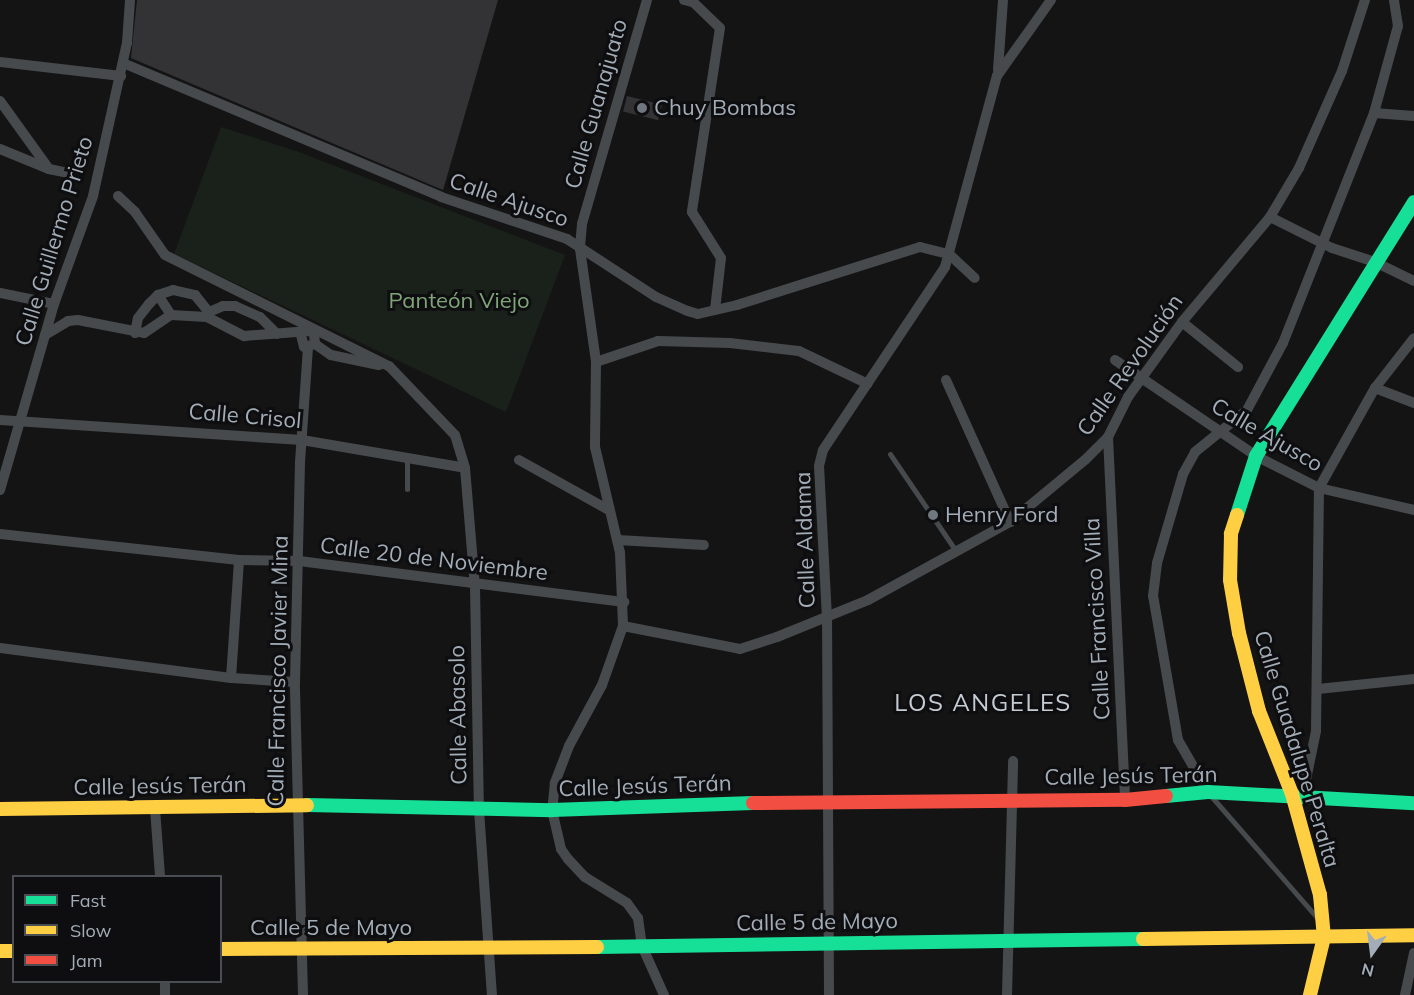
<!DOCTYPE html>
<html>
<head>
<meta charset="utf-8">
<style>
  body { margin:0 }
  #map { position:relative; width:1414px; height:995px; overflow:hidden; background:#141414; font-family:Mulish,sans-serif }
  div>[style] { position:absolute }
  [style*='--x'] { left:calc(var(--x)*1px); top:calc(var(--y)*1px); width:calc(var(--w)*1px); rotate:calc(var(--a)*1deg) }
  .green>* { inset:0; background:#1a211a }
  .building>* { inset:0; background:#333335; transform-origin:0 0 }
  .lane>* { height:5px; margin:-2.5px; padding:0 2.5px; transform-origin:2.5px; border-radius:2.5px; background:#474a4d }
  .street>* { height:10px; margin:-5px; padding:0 5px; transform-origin:5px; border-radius:5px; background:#474a4d }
  .fast>* { height:14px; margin:-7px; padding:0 7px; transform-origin:7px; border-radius:7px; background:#16e098 }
  .slow>* { height:14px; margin:-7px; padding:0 7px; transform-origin:7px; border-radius:7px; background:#ffcf43 }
  .jam>* { height:14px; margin:-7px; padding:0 7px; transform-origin:7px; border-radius:7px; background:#f24e42 }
  .dots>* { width:16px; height:16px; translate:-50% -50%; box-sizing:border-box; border:3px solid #0e0e10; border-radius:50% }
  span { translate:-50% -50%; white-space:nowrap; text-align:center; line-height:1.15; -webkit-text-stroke:6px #0e0e10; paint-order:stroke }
  .street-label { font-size:22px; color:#a3adb7 }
  .poi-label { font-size:22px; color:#a3adb7 }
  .left { translate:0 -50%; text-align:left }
  .park-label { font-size:22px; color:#7fa478 }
  .neighbourhood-label { font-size:24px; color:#c4cbd2; letter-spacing:1.5px }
  .legend { position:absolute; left:12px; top:875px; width:210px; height:108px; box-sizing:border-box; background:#0e0e10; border:2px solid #4a4e53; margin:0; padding:8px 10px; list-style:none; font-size:18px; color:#a3adb7 }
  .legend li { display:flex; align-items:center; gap:12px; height:30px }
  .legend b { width:30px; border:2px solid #4a4e53 }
  .north { position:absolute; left:1342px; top:923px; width:60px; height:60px; -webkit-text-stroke:4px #0e0e10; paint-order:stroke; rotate:194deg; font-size:16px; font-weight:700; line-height:24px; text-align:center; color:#a3adb7 }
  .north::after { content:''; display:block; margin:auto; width:21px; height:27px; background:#a3adb7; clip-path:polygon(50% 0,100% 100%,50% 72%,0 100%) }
</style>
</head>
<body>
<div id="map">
  <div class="green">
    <i style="clip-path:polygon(221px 127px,299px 152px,565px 255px,506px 412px,174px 254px)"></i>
  </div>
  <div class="building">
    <i style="clip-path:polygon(137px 0,498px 0,443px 190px,131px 58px)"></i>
    <i style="left:627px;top:96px;width:36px;height:16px;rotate:14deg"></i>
  </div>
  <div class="lane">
    <i style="--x:890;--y:454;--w:117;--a:55.8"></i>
    <i style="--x:407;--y:489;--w:31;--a:-90"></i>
    <i style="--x:1211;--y:796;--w:164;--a:48.9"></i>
  </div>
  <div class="street">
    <i style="--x:647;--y:0;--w:233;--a:106.2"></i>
    <i style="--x:582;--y:224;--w:25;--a:95"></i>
    <i style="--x:580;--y:249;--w:114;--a:81.9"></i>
    <i style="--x:596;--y:362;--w:85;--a:90.7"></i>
    <i style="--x:595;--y:447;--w:109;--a:76.7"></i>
    <i style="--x:620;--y:553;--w:73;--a:87.6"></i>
    <i style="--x:623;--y:626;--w:63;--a:109.6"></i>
    <i style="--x:602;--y:685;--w:69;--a:118.4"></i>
    <i style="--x:569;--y:746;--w:40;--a:111"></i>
    <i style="--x:555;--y:783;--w:27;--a:96"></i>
    <i style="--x:552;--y:810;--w:40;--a:77"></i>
    <i style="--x:561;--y:849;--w:12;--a:55"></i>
    <i style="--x:568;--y:859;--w:25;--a:47"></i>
    <i style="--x:585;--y:877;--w:49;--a:31.8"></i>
    <i style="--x:627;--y:903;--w:19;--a:54"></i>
    <i style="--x:638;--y:918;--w:28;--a:82"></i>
    <i style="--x:642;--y:946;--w:54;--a:65.8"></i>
    <i style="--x:684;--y:0;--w:9;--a:13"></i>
    <i style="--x:693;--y:2;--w:37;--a:44"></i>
    <i style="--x:720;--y:28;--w:186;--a:98.7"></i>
    <i style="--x:692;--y:212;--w:54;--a:57.8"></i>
    <i style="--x:721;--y:258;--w:52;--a:96.6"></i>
    <i style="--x:0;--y:62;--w:122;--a:6.6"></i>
    <i style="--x:123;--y:63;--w:345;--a:22.8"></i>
    <i style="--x:441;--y:197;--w:133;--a:18.4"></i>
    <i style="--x:567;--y:239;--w:106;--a:33.1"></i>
    <i style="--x:656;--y:297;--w:35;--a:24"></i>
    <i style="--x:688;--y:311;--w:10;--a:17"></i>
    <i style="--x:698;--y:314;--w:40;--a:-13"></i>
    <i style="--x:737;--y:305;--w:192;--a:-17.6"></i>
    <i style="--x:920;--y:247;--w:30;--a:14"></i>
    <i style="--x:949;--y:254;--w:35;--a:43"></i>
    <i style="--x:998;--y:70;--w:70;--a:-85.9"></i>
    <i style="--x:0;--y:101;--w:84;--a:54.2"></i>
    <i style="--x:1374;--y:113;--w:40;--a:4.3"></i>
    <i style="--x:0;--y:149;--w:53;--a:22.2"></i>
    <i style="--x:49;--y:169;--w:19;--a:12"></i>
    <i style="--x:118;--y:196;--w:23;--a:43"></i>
    <i style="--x:135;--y:212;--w:52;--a:55.1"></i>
    <i style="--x:165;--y:255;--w:250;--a:26.4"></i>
    <i style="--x:389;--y:366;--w:95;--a:46.3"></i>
    <i style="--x:455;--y:435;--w:34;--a:73"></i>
    <i style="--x:465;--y:468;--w:118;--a:85.2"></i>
    <i style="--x:475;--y:586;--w:224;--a:89"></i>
    <i style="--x:479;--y:810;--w:185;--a:86"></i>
    <i style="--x:1270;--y:217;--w:69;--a:26.6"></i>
    <i style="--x:1332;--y:248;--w:45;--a:18"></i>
    <i style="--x:1375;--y:262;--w:43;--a:26"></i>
    <i style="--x:0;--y:293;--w:55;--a:11.5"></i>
    <i style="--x:158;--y:295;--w:24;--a:57"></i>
    <i style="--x:207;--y:317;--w:5;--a:-68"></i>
    <i style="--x:209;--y:312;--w:15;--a:-23"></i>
    <i style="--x:223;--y:306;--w:12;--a:0"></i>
    <i style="--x:235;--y:306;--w:27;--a:24"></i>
    <i style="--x:260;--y:317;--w:24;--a:45"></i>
    <i style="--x:1182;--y:322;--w:72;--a:38.8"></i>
    <i style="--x:135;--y:333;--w:15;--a:-79"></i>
    <i style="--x:138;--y:318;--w:18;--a:-52"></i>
    <i style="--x:149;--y:304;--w:13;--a:-45"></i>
    <i style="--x:158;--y:295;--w:16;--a:-18"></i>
    <i style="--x:173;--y:290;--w:23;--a:13"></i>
    <i style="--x:195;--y:295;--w:22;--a:51"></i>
    <i style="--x:45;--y:335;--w:27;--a:-31"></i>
    <i style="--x:68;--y:321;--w:10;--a:-6"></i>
    <i style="--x:78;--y:320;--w:67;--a:11.1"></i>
    <i style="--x:144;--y:333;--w:32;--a:-34"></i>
    <i style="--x:171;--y:315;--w:36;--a:3"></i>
    <i style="--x:207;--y:317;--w:42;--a:27.2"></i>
    <i style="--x:244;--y:336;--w:66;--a:-4.3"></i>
    <i style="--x:310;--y:331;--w:5;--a:37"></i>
    <i style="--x:314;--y:334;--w:10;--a:84"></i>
    <i style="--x:315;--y:344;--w:11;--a:165"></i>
    <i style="--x:304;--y:347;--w:12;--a:-104"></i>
    <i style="--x:315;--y:344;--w:19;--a:35"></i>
    <i style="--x:331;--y:355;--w:49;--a:11.8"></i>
    <i style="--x:1115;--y:360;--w:171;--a:34.2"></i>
    <i style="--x:1256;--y:456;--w:71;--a:26.9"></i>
    <i style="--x:1319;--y:488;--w:98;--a:13"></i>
    <i style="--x:596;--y:362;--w:65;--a:-18.7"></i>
    <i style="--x:658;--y:341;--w:72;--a:1.6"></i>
    <i style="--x:730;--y:343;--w:69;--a:6.6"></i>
    <i style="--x:799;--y:351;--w:76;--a:25.6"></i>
    <i style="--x:946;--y:380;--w:156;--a:65.7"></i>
    <i style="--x:1375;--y:388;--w:42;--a:21"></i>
    <i style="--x:0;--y:420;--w:303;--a:3.8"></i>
    <i style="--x:302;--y:440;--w:165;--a:9.7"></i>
    <i style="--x:1108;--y:437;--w:363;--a:87.3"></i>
    <i style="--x:519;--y:460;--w:103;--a:29.1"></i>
    <i style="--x:0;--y:490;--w:194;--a:-73.8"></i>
    <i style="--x:54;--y:304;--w:115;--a:-70.1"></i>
    <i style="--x:93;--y:196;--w:157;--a:-77.5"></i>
    <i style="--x:127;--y:43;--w:43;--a:-86"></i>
    <i style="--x:0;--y:534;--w:240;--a:6.2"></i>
    <i style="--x:239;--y:560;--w:60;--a:1"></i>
    <i style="--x:299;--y:561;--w:328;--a:7.2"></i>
    <i style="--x:618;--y:540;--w:86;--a:3.3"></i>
    <i style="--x:623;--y:626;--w:119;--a:11.1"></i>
    <i style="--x:740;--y:649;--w:39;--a:-18"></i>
    <i style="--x:777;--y:637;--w:98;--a:-22.1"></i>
    <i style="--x:868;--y:600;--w:162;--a:-28.8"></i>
    <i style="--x:1010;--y:522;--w:97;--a:-39.6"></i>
    <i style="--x:1085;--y:460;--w:33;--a:-45"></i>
    <i style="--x:1108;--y:437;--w:45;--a:-63.4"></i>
    <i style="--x:1128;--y:397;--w:92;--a:-54.2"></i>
    <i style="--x:1182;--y:322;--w:137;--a:-50"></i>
    <i style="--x:1270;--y:217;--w:57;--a:-59.4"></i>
    <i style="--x:1299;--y:168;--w:106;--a:-66.1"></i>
    <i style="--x:1342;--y:71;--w:75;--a:-72.1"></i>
    <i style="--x:0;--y:648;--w:233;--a:7.4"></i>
    <i style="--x:231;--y:678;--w:64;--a:3.6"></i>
    <i style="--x:231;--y:678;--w:118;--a:-86.1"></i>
    <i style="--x:1318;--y:689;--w:97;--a:-5.9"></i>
    <i style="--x:1208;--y:792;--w:60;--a:-120"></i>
    <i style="--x:1178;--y:740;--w:146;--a:-99.8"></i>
    <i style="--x:1153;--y:596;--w:33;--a:-83"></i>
    <i style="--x:1157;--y:563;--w:93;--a:-73.7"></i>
    <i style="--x:1183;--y:474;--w:25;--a:-61"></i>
    <i style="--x:1195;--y:452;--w:67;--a:-38.9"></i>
    <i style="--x:1247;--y:410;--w:76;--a:-61.8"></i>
    <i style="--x:1283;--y:343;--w:247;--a:-68.4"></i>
    <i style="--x:1374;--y:113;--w:90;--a:-74.6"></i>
    <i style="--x:1398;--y:26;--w:26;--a:-99"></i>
    <i style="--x:1303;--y:794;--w:64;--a:-78.3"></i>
    <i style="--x:1316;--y:731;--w:243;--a:-89.3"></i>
    <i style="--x:1319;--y:488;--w:115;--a:-60.8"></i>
    <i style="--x:1375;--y:388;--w:63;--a:-52"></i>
    <i style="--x:155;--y:809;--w:67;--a:85.7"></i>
    <i style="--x:165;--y:995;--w:13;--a:-90"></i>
    <i style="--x:303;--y:995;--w:313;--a:-91.5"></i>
    <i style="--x:295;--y:682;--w:220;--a:-88.7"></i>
    <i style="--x:300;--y:462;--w:114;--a:-86"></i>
    <i style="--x:829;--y:995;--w:377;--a:-90.3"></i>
    <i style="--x:827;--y:618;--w:152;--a:-93"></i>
    <i style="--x:819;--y:466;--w:16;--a:-76"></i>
    <i style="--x:823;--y:450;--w:220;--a:-56.3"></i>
    <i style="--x:945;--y:267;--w:198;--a:-74.8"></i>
    <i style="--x:997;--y:76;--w:93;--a:-54.6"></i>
    <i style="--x:1007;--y:995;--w:234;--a:-88.5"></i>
    <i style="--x:1405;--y:995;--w:43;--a:-77.9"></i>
  </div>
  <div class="fast">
    <i style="--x:1237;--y:515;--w:62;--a:-72.1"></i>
    <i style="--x:1256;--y:456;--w:299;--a:-58.1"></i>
    <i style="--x:1166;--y:796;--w:42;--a:-5.4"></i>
    <i style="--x:1208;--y:792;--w:206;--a:3.1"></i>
    <i style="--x:307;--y:805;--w:245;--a:1.2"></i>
    <i style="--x:552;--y:810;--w:201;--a:-2"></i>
    <i style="--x:597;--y:947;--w:546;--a:-0.84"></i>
  </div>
  <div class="slow">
    <i style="--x:1237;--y:515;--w:20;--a:108"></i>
    <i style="--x:1231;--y:534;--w:46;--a:91.2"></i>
    <i style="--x:1230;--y:580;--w:54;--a:80.4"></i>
    <i style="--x:1239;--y:633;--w:81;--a:75.6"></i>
    <i style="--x:1259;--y:711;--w:89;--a:68.3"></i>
    <i style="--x:1292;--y:794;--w:105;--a:74.5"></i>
    <i style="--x:1320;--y:895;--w:42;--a:84.6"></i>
    <i style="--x:1324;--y:937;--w:60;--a:103.6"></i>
    <i style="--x:0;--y:809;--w:307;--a:-0.7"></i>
    <i style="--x:1143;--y:939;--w:271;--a:-0.8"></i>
    <i style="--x:220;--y:949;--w:377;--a:-0.3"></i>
    <i style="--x:0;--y:951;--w:14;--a:0"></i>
  </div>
  <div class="jam">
    <i style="--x:753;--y:803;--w:372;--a:-0.5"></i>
    <i style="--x:1125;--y:800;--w:41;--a:-5.6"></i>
  </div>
  <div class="dots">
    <i style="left:642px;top:108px;background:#71777e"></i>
    <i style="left:933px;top:515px;background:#71777e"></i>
  </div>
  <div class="street-label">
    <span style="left:596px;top:104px;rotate:-74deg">Calle Guanajuato</span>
    <span style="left:509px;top:200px;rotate:19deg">Calle Ajusco</span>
    <span style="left:54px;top:241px;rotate:-73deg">Calle Guillermo Prieto</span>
    <span style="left:1130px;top:365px;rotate:-55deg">Calle Revolución</span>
    <span style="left:245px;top:416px;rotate:5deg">Calle Crisol</span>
    <span style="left:1267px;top:435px;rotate:30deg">Calle Ajusco</span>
    <span style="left:805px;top:540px;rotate:-92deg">Calle Aldama</span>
    <span style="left:434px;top:559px;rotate:7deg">Calle 20 de Noviembre</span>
    <span style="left:1097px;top:619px;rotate:-93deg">Calle Francisco Villa</span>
    <span style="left:278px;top:671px;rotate:-89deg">Calle Francisco Javier Mina</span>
    <span style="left:458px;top:715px;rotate:-91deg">Calle Abasolo</span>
    <span style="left:1297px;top:749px;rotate:73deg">Calle Guadalupe Peralta</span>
    <span style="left:1131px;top:776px;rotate:-1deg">Calle Jesús Terán</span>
    <span style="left:160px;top:786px;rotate:-1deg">Calle Jesús Terán</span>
    <span style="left:645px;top:786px;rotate:-2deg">Calle Jesús Terán</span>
    <span style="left:817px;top:922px;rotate:-1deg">Calle 5 de Mayo</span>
    <span style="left:331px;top:928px">Calle 5 de Mayo</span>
  </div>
  <div class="poi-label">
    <span class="left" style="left:654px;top:108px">Chuy Bombas</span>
    <span class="left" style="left:945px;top:515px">Henry Ford</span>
  </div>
  <div class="park-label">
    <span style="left:459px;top:301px">Panteón Viejo</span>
  </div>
  <div class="neighbourhood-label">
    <span style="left:983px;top:703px">LOS ANGELES</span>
  </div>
  <ul class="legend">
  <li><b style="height:8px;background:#16e098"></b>Fast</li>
  <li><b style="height:8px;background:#ffcf43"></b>Slow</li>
  <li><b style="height:8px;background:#f24e42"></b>Jam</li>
  </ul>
  <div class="north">N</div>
</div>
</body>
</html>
